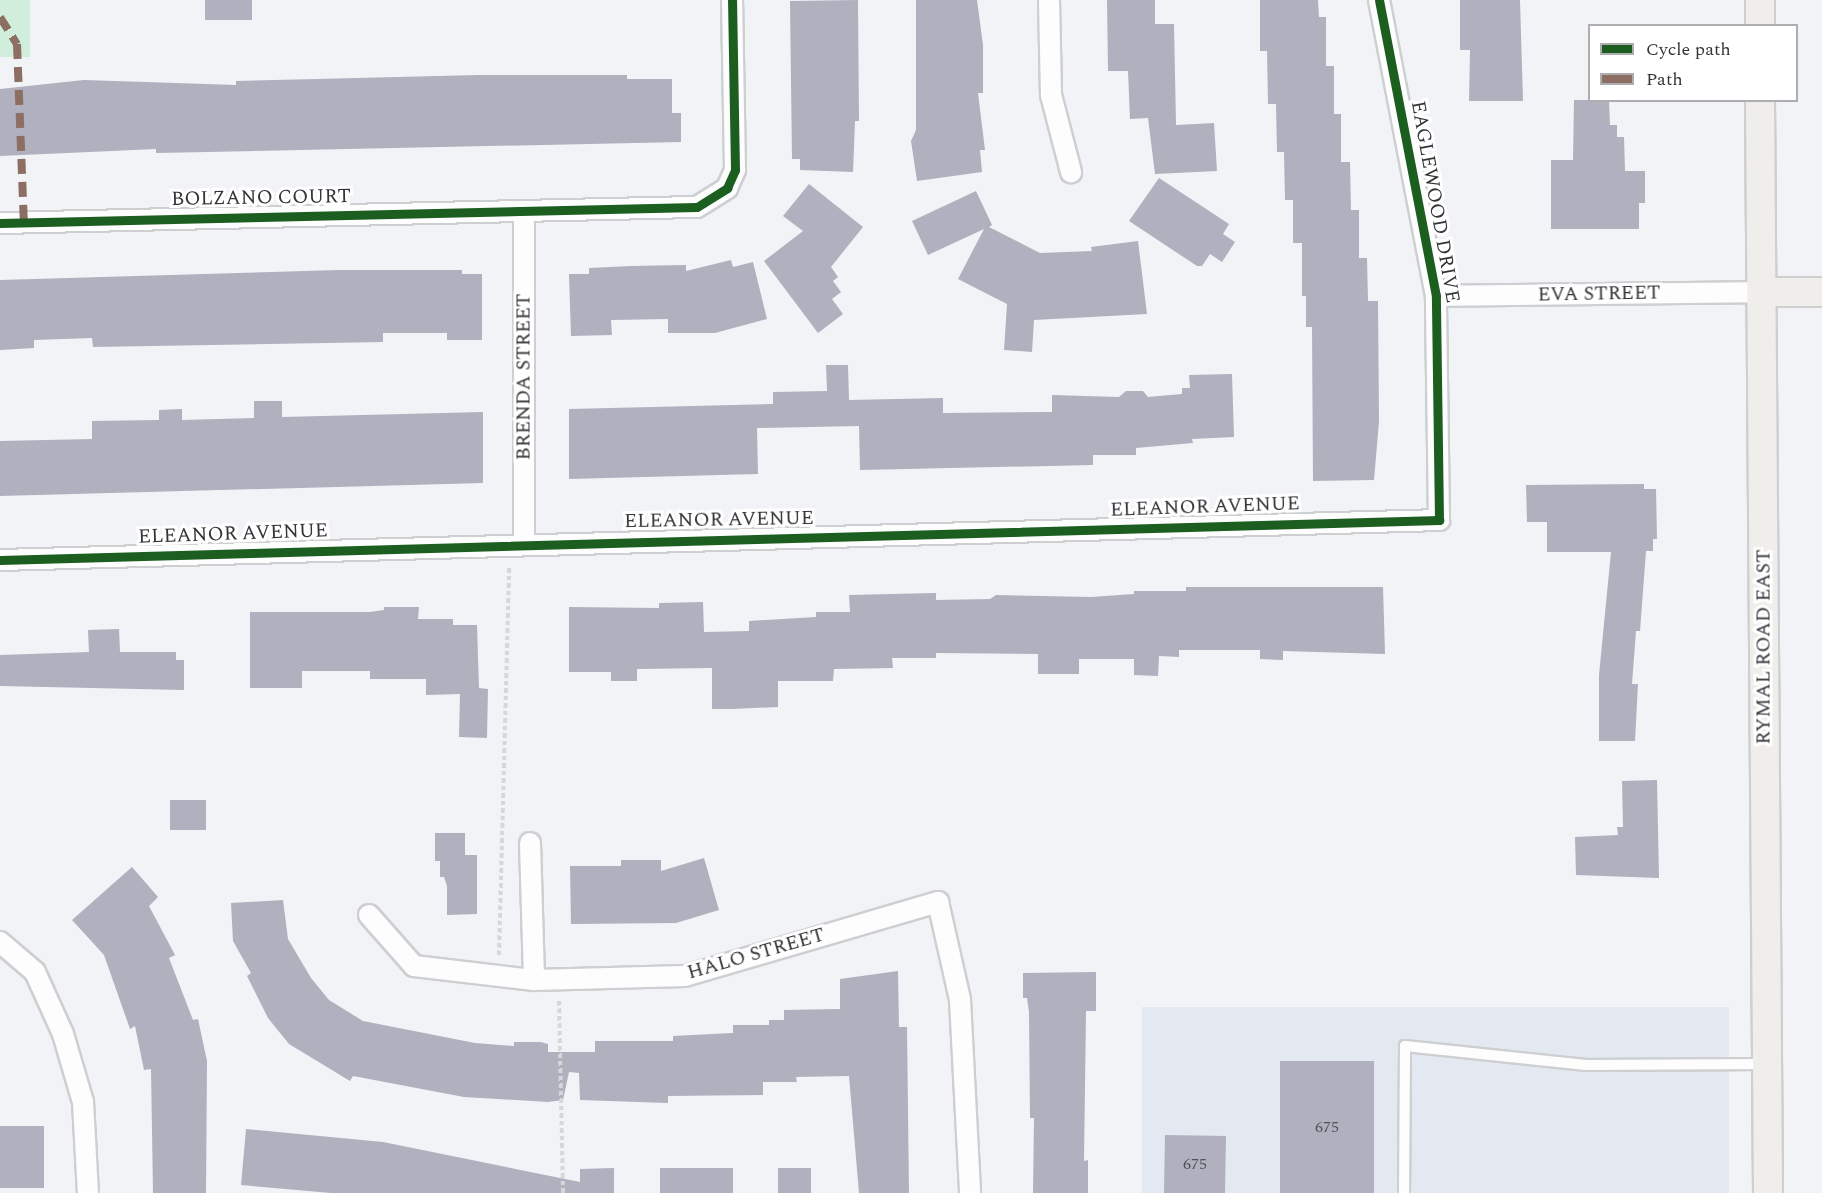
<!DOCTYPE html>
<html>
<head>
<meta charset="utf-8">
<style>
  body { margin:0 }
  #map { position:relative; width:1822px; height:1193px; overflow:hidden; background:#f1f3f6; font-family:Spectral,serif }
  div>[style] { position:absolute }
  [style*='--x'] { left:calc(var(--x)*1px); top:calc(var(--y)*1px); width:calc(var(--w)*1px); rotate:calc(var(--a)*1deg) }
  .built>* { inset:0; background:#e3e8f1; transform-origin:0 0 }
  .green>* { inset:0; background:#d1eedd; transform-origin:0 0 }
  .building>* { inset:0; background:#b0b0bf; transform-origin:0 0 }
  .path>* { height:4px; margin-top:-2px; transform-origin:0; background:repeating-linear-gradient(90deg,#d7d7d8 0 4.5px,transparent 0 7.5px) }
  .roads { filter:drop-shadow(2px 0 #cdcfd1) drop-shadow(-2px 0 #cdcfd1) drop-shadow(0 2px #cdcfd1) drop-shadow(0 -2px #cdcfd1) }
  .lane>* { height:10px; margin:-5px; padding:0 5px; transform-origin:5px; border-radius:5px; background:#fdfdfe }
  .street>* { height:20px; margin:-10px; padding:0 10px; transform-origin:10px; border-radius:10px; background:#fdfdfe }
  .secondary>* { height:28px; margin:-14px; padding:0 14px; transform-origin:14px; border-radius:14px; background:#f0eeeb }
  .quiet>* { height:8px; margin-top:-4px; transform-origin:0; background:repeating-linear-gradient(90deg,#8d6e63 0 15px,transparent 0 23px) }
  .cycleway>* { height:9px; margin:-4.5px; padding:0 4.5px; transform-origin:4.5px; border-radius:4.5px; background:#1b5e20 }
  span { translate:-50% -50%; white-space:nowrap; text-align:center; line-height:1.15; -webkit-text-stroke:6px #fff; paint-order:stroke }
  .number-label { font-size:16px; color:#525359 }
  .number-label span { -webkit-text-stroke-width:0 }
  .street-label { font-size:20px; color:#333437 }
  .legend { position:absolute; left:1588px; top:24px; width:210px; height:78px; box-sizing:border-box; background:#fff; border:2px solid #adaeaf; margin:0; padding:8px 10px; list-style:none; font-size:18px; color:#333437 }
  .legend li { display:flex; align-items:center; gap:12px; height:30px }
  .legend b { width:30px; border:2px solid #adaeaf }
</style>
</head>
<body>
<div id="map">
  <div class="built">
    <i style="left:1729px;top:1007px;width:186px;height:587px;rotate:90deg"></i>
  </div>
  <div class="green">
    <i style="left:0;top:0;width:30px;height:57px"></i>
  </div>
  <div class="building">
    <i style="left:205px;top:0;width:47px;height:20px"></i>
    <i style="clip-path:polygon(858px 0,859px 121px,855px 121px,853px 172px,800px 170px,800px 159px,792px 159px,790px 1px)"></i>
    <i style="clip-path:polygon(916px 0,977px 0,983px 45px,983px 93px,978px 93px,985px 150px,980px 150px,982px 172px,917px 181px,911px 141px,916px 130px)"></i>
    <i style="clip-path:polygon(1107px 0,1155px 0,1155px 24px,1174px 24px,1176px 125px,1214px 123px,1217px 171px,1155px 174px,1148px 118px,1130px 119px,1128px 71px,1108px 71px)"></i>
    <i style="clip-path:polygon(1260px 0,1318px 0,1319px 17px,1326px 17px,1326px 66px,1334px 66px,1334px 114px,1341px 114px,1341px 162px,1350px 162px,1351px 210px,1359px 210px,1359px 258px,1367px 258px,1368px 301px,1378px 301px,1379px 421px,1374px 480px,1313px 481px,1312px 327px,1306px 327px,1306px 296px,1302px 296px,1302px 243px,1293px 243px,1293px 200px,1285px 200px,1284px 152px,1277px 152px,1276px 104px,1268px 104px,1267px 51px,1260px 51px)"></i>
    <i style="clip-path:polygon(1460px 0,1520px 0,1523px 101px,1469px 101px,1470px 50px,1460px 50px)"></i>
    <i style="clip-path:polygon(479px 75px,627px 75px,627px 79px,672px 79px,672px 113px,681px 113px,681px 142px,207px 152px,156px 153px,156px 149px,0 156px,0 89px,84px 80px,236px 85px,236px 81px)"></i>
    <i style="clip-path:polygon(1574px 100px,1609px 100px,1610px 125px,1617px 125px,1617px 137px,1624px 137px,1625px 171px,1645px 171px,1645px 203px,1639px 203px,1639px 229px,1551px 229px,1551px 160px,1573px 160px)"></i>
    <i style="clip-path:polygon(1159px 178px,1229px 224px,1223px 234px,1235px 242px,1222px 262px,1210px 254px,1202px 266px,1197px 266px,1129px 221px)"></i>
    <i style="clip-path:polygon(809px 184px,863px 227px,831px 267px,838px 277px,833px 281px,841px 292px,832px 299px,843px 314px,818px 333px,764px 261px,803px 231px,783px 216px)"></i>
    <i style="clip-path:polygon(976px 191px,992px 225px,989px 227px,1040px 253px,1092px 251px,1091px 247px,1138px 241px,1147px 314px,1034px 320px,1032px 352px,1004px 350px,1007px 304px,958px 279px,984px 229px,928px 255px,912px 221px)"></i>
    <i style="clip-path:polygon(731px 260px,733px 267px,753px 262px,767px 319px,715px 333px,668px 333px,668px 319px,611px 320px,612px 335px,571px 336px,569px 274px,589px 274px,589px 268px,631px 266px,686px 265px,686px 271px)"></i>
    <i style="clip-path:polygon(338px 270px,462px 270px,462px 274px,482px 274px,482px 340px,447px 340px,447px 333px,383px 333px,383px 342px,93px 347px,92px 338px,34px 340px,34px 348px,0 350px,0 280px)"></i>
    <i style="clip-path:polygon(826px 365px,848px 365px,849px 400px,943px 398px,943px 413px,1052px 412px,1052px 395px,1119px 397px,1126px 391px,1143px 391px,1148px 397px,1182px 394px,1182px 388px,1190px 388px,1189px 375px,1232px 374px,1234px 437px,1192px 439px,1193px 443px,1136px 448px,1136px 455px,1093px 455px,1093px 465px,860px 470px,859px 426px,757px 428px,758px 474px,569px 479px,569px 409px,773px 404px,773px 392px,827px 391px)"></i>
    <i style="clip-path:polygon(254px 401px,282px 401px,282px 417px,483px 412px,483px 483px,0 496px,0 441px,92px 439px,92px 421px,159px 420px,159px 410px,182px 409px,182px 420px,254px 418px)"></i>
    <i style="clip-path:polygon(1644px 484px,1644px 489px,1656px 489px,1657px 539px,1653px 539px,1653px 551px,1646px 551px,1640px 631px,1636px 631px,1632px 684px,1638px 684px,1635px 741px,1599px 741px,1599px 675px,1611px 552px,1547px 552px,1547px 522px,1527px 522px,1526px 485px)"></i>
    <i style="clip-path:polygon(1186px 587px,1383px 587px,1385px 654px,1283px 651px,1283px 660px,1260px 659px,1260px 650px,1179px 650px,1179px 657px,1159px 656px,1158px 676px,1134px 675px,1134px 659px,1079px 659px,1079px 674px,1038px 674px,1038px 654px,936px 653px,936px 658px,892px 658px,893px 668px,834px 669px,833px 681px,778px 681px,778px 707px,732px 709px,712px 709px,712px 668px,637px 669px,637px 681px,611px 681px,611px 672px,569px 672px,569px 607px,659px 608px,659px 603px,703px 602px,704px 632px,749px 631px,749px 621px,816px 617px,816px 612px,850px 612px,849px 595px,936px 593px,936px 600px,990px 599px,996px 595px,1091px 597px,1134px 594px,1134px 591px,1186px 591px)"></i>
    <i style="clip-path:polygon(384px 607px,419px 607px,418px 619px,453px 619px,453px 625px,477px 625px,479px 688px,488px 689px,487px 738px,459px 737px,460px 694px,426px 695px,426px 679px,370px 679px,370px 671px,302px 671px,302px 688px,250px 688px,250px 612px,370px 612px,384px 610px)"></i>
    <i style="clip-path:polygon(119px 629px,120px 652px,176px 652px,176px 660px,184px 660px,184px 690px,0 686px,0 655px,89px 652px,88px 630px)"></i>
    <i style="clip-path:polygon(1657px 780px,1659px 878px,1576px 875px,1575px 837px,1618px 835px,1617px 827px,1623px 827px,1622px 781px)"></i>
    <i style="left:170px;top:800px;width:36px;height:30px"></i>
    <i style="clip-path:polygon(435px 833px,465px 833px,465px 855px,477px 855px,477px 914px,447px 915px,447px 886px,444px 877px,440px 877px,440px 861px,435px 861px)"></i>
    <i style="clip-path:polygon(704px 858px,719px 910px,676px 923px,571px 924px,570px 866px,621px 866px,621px 860px,661px 860px,661px 871px)"></i>
    <i style="clip-path:polygon(132px 867px,158px 897px,149px 906px,175px 955px,169px 958px,193px 1020px,198px 1019px,207px 1061px,206px 1193px,153px 1193px,151px 1069px,144px 1070px,135px 1026px,130px 1029px,104px 955px,72px 920px)"></i>
    <i style="clip-path:polygon(283px 900px,288px 939px,311px 978px,329px 1000px,363px 1021px,475px 1043px,514px 1046px,514px 1042px,541px 1042px,548px 1044px,548px 1052px,595px 1052px,595px 1041px,673px 1041px,673px 1036px,733px 1033px,733px 1025px,769px 1025px,769px 1020px,784px 1020px,784px 1010px,840px 1009px,840px 979px,898px 971px,899px 1027px,907px 1027px,909px 1193px,859px 1193px,849px 1076px,796px 1077px,797px 1082px,763px 1082px,763px 1095px,668px 1096px,668px 1103px,580px 1100px,579px 1073px,569px 1072px,563px 1100px,548px 1102px,464px 1097px,353px 1076px,350px 1081px,289px 1044px,268px 1018px,247px 976px,251px 973px,233px 941px,231px 903px)"></i>
    <i style="clip-path:polygon(1096px 972px,1096px 1011px,1086px 1011px,1084px 1161px,1088px 1160px,1088px 1193px,1033px 1193px,1034px 1118px,1030px 1118px,1029px 1012px,1027px 998px,1023px 998px,1023px 973px)"></i>
    <i style="left:1280px;top:1061px;width:94px;height:132px"></i>
    <i style="left:0;top:1126px;width:44px;height:62px"></i>
    <i style="clip-path:polygon(246px 1129px,383px 1142px,580px 1182px,580px 1169px,614px 1168px,614px 1193px,331px 1193px,241px 1185px)"></i>
    <i style="left:1165px;top:1135px;width:61px;height:58px;rotate:1deg"></i>
    <i style="left:660px;top:1168px;width:73px;height:25px"></i>
    <i style="left:778px;top:1168px;width:33px;height:25px"></i>
  </div>
  <div class="path">
    <i style="--x:499;--y:955;--w:389;--a:-88.5"></i>
    <i style="--x:559;--y:1001;--w:192;--a:88.8"></i>
  </div>
  <div class="roads">
    <div class="lane">
      <i style="--x:1404;--y:1193;--w:147;--a:-89.6"></i>
      <i style="--x:1405;--y:1046;--w:182;--a:6"></i>
      <i style="--x:1586;--y:1065;--w:180;--a:-0.3"></i>
    </div>
    <div class="street">
      <i style="--x:1049;--y:0;--w:95;--a:88.8"></i>
      <i style="--x:1051;--y:95;--w:80;--a:75.4"></i>
      <i style="--x:524;--y:211;--w:332;--a:90"></i>
      <i style="--x:0;--y:223;--w:697;--a:-1.32"></i>
      <i style="--x:697;--y:207;--w:36;--a:-32"></i>
      <i style="--x:727;--y:188;--w:20;--a:-66"></i>
      <i style="--x:735;--y:170;--w:170;--a:-91"></i>
      <i style="--x:1436;--y:296;--w:326;--a:-0.7"></i>
      <i style="--x:0;--y:560;--w:1440;--a:-1.59"></i>
      <i style="--x:1439;--y:520;--w:224;--a:-90.8"></i>
      <i style="--x:1436;--y:296;--w:301;--a:-100.9"></i>
      <i style="--x:530;--y:843;--w:137;--a:88.3"></i>
      <i style="--x:369;--y:915;--w:68;--a:48.6"></i>
      <i style="--x:414;--y:966;--w:121;--a:6.7"></i>
      <i style="--x:534;--y:980;--w:151;--a:-1.5"></i>
      <i style="--x:685;--y:976;--w:264;--a:-16.3"></i>
      <i style="--x:938;--y:902;--w:100;--a:77.3"></i>
      <i style="--x:960;--y:1000;--w:193;--a:87"></i>
      <i style="--x:0;--y:942;--w:46;--a:40.6"></i>
      <i style="--x:35;--y:972;--w:68;--a:65.7"></i>
      <i style="--x:63;--y:1034;--w:71;--a:73.6"></i>
      <i style="--x:83;--y:1102;--w:91;--a:86.9"></i>
    </div>
    <div class="secondary">
      <i style="--x:1760;--y:0;--w:26;--a:90"></i>
      <i style="--x:1760;--y:100;--w:1093;--a:89.58"></i>
      <i style="--x:1762;--y:292;--w:60;--a:0"></i>
    </div>
  </div>
  <div class="quiet">
    <i style="--x:0;--y:17;--w:32;--a:58"></i>
    <i style="--x:17;--y:44;--w:179;--a:87.8"></i>
  </div>
  <div class="cycleway">
    <i style="--x:0;--y:223;--w:697;--a:-1.32"></i>
    <i style="--x:697;--y:207;--w:36;--a:-32"></i>
    <i style="--x:727;--y:188;--w:20;--a:-66"></i>
    <i style="--x:735;--y:170;--w:170;--a:-91"></i>
    <i style="--x:0;--y:560;--w:1440;--a:-1.59"></i>
    <i style="--x:1439;--y:520;--w:224;--a:-90.8"></i>
    <i style="--x:1436;--y:296;--w:301;--a:-100.9"></i>
  </div>
  <div class="number-label">
    <span style="left:1327px;top:1127px">675</span>
    <span style="left:1195px;top:1164px">675</span>
  </div>
  <div class="street-label">
    <span style="left:261px;top:198px;rotate:-1deg">BOLZANO COURT</span>
    <span style="left:1435px;top:202px;rotate:80deg">EAGLEWOOD DRIVE</span>
    <span style="left:1599px;top:294px;rotate:-1deg">EVA STREET</span>
    <span style="left:524px;top:377px;rotate:-90deg">BRENDA STREET</span>
    <span style="left:1205px;top:507px;rotate:-2deg">ELEANOR AVENUE</span>
    <span style="left:719px;top:520px;rotate:-1deg">ELEANOR AVENUE</span>
    <span style="left:233px;top:534px;rotate:-2deg">ELEANOR AVENUE</span>
    <span style="left:1764px;top:647px;rotate:-90deg">RYMAL ROAD EAST</span>
    <span style="left:756px;top:954px;rotate:-16deg">HALO STREET</span>
  </div>
  <ul class="legend">
  <li><b style="height:8px;background:#1b5e20"></b>Cycle path</li>
  <li><b style="height:8px;background:#8d6e63"></b>Path</li>
  </ul>
</div>
</body>
</html>
